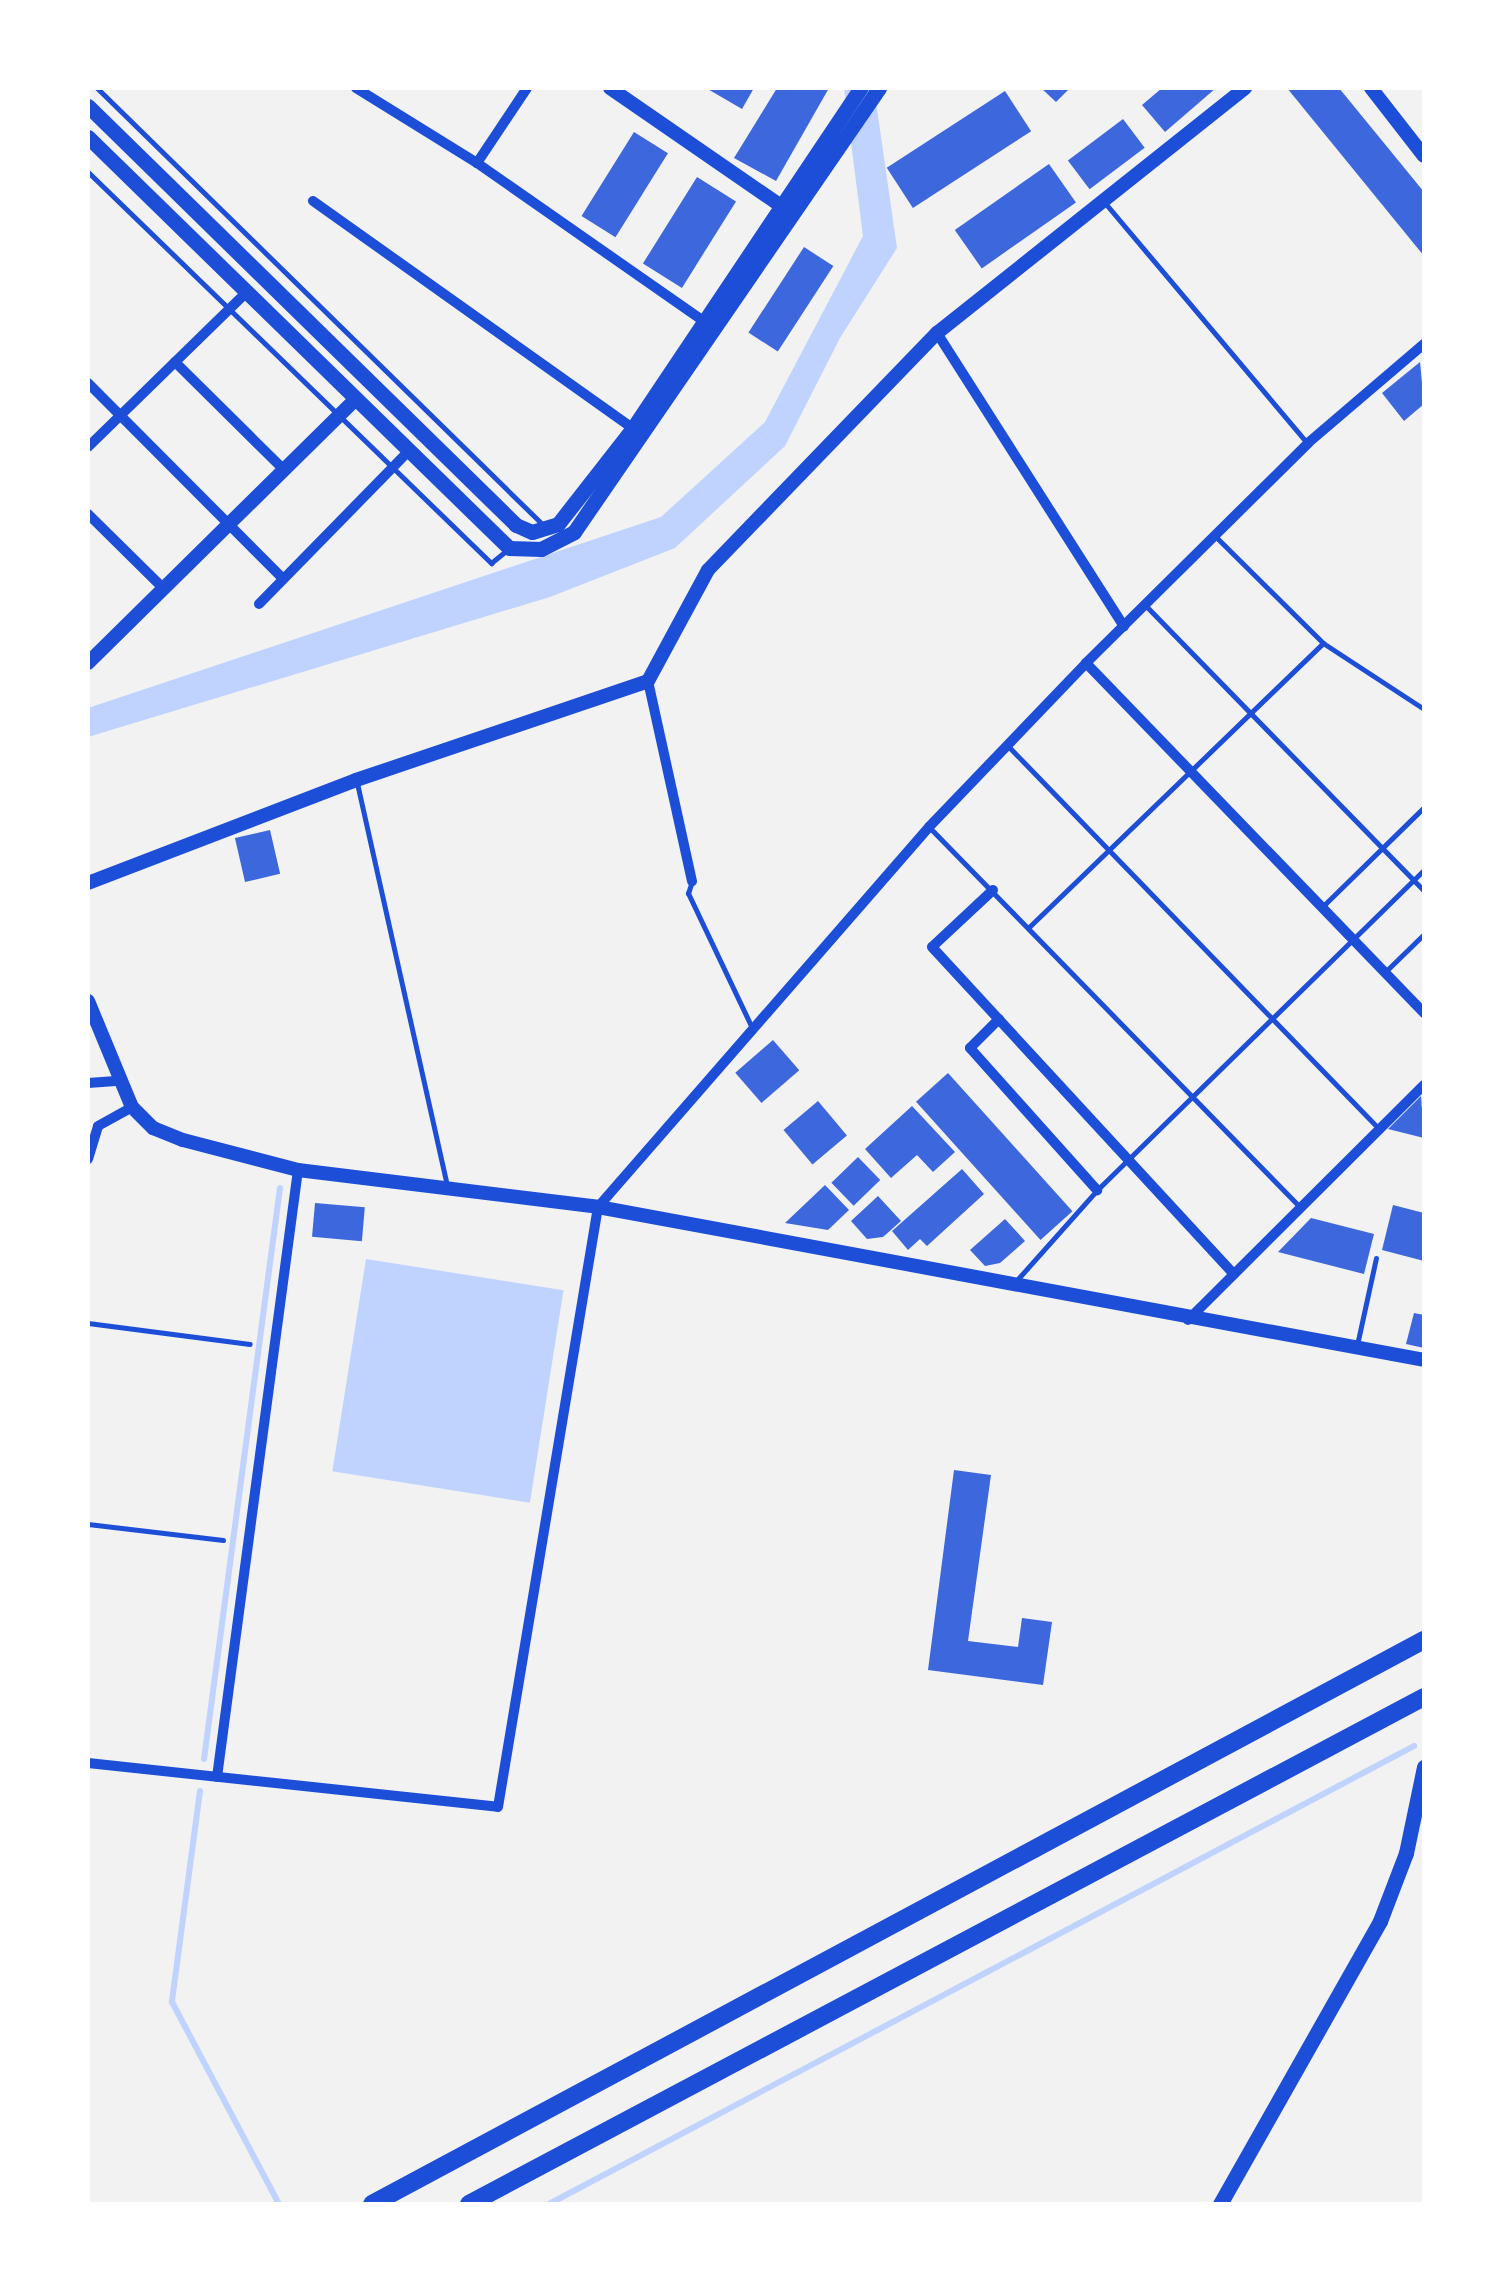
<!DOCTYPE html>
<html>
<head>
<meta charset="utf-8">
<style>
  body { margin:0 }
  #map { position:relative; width:1512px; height:2292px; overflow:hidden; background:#f2f2f2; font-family:"DejaVu Sans",sans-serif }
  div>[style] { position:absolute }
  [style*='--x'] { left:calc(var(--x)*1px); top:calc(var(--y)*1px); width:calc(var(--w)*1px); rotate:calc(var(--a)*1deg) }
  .water>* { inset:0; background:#bfd3fe; transform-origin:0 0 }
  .stream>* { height:6px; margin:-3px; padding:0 3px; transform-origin:3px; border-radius:3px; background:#bfd3fe }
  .building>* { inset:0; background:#3d67dc; transform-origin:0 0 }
  .service>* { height:5px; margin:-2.5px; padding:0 2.5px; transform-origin:2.5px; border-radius:2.5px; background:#1d4ed8 }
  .minor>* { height:10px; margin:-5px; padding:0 5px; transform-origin:5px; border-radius:5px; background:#1d4ed8 }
  .tertiary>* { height:14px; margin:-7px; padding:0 7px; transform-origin:7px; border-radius:7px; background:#1d4ed8 }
  .secondary>* { height:15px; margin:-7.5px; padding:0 7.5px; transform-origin:7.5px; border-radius:7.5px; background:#1d4ed8 }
  .primary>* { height:18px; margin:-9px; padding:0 9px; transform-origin:9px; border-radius:9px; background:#1d4ed8 }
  span { translate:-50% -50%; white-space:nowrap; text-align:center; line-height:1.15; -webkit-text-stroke:10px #fff; paint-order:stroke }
  .frame { position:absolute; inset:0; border:90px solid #fff; pointer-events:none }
</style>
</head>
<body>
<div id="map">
  <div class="water">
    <i style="clip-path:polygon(844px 88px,874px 88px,897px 248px,840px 338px,785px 446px,675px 548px,550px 597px,88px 737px,88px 708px,661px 517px,765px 422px,863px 236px)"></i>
    <i style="left:366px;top:1259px;width:200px;height:215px;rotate:9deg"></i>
  </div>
  <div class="stream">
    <i style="--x:204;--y:1759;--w:576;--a:-82.42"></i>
    <i style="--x:200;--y:1791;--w:213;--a:97.6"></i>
    <i style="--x:172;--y:2002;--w:226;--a:62.1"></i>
    <i style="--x:549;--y:2204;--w:979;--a:-27.9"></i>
  </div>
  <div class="building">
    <i style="clip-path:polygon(706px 88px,754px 88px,742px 109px)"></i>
    <i style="clip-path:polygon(777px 88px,829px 88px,776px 181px,734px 158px)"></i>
    <i style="clip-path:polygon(1041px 88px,1070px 88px,1056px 102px)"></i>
    <i style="clip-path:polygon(1162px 88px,1216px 88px,1165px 132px,1142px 105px)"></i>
    <i style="clip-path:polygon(1287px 88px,1339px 88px,1424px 192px,1424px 256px)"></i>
    <i style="left:1005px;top:91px;width:48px;height:141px;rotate:57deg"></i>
    <i style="left:1123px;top:119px;width:36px;height:69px;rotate:53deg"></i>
    <i style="left:634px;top:132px;width:40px;height:99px;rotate:32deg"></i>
    <i style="left:1049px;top:164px;width:47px;height:115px;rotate:55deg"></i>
    <i style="left:697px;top:177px;width:46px;height:102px;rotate:32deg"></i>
    <i style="left:804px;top:247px;width:35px;height:102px;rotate:33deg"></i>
    <i style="clip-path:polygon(1420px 362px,1424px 404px,1404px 421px,1382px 393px)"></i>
    <i style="left:270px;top:830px;width:45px;height:36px;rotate:77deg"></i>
    <i style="left:773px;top:1040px;width:40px;height:50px;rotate:49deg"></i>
    <i style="left:948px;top:1073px;width:186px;height:43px;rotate:48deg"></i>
    <i style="clip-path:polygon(1421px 1096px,1424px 1138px,1388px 1129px)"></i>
    <i style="left:818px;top:1101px;width:45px;height:45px;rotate:50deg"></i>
    <i style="clip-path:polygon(912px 1106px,955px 1152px,933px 1172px,917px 1155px,891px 1178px,865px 1149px)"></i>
    <i style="left:858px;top:1157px;width:32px;height:37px;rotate:46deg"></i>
    <i style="clip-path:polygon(962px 1169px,984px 1194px,927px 1246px,920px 1239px,908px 1250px,892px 1231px)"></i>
    <i style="clip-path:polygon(825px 1185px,849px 1210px,828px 1230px,785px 1223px)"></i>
    <i style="clip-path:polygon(878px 1196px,901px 1221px,883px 1237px,867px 1239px,851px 1221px)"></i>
    <i style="left:315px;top:1203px;width:50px;height:34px;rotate:5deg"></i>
    <i style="clip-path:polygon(1393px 1205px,1424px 1213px,1424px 1261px,1382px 1250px)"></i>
    <i style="clip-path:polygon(1311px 1218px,1374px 1234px,1364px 1274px,1278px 1252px)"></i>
    <i style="clip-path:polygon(1005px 1219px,1025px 1241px,1000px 1263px,985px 1266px,970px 1250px)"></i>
    <i style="clip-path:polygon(1414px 1313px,1424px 1315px,1424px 1348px,1406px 1344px)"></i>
    <i style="clip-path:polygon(954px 1470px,991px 1475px,968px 1641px,1018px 1647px,1022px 1618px,1052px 1622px,1043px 1685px,928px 1670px)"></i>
  </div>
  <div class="service">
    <i style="--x:97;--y:88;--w:622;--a:44.41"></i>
    <i style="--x:88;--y:172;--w:562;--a:44.13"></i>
    <i style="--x:491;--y:563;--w:19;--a:-39"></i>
    <i style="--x:1105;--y:203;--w:314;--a:49.9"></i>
    <i style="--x:1216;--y:537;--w:151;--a:44.7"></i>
    <i style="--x:1323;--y:643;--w:121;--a:33.2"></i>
    <i style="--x:1146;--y:606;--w:398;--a:45.7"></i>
    <i style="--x:1008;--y:746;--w:532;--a:45.91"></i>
    <i style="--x:357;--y:783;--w:412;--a:77.4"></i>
    <i style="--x:929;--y:827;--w:531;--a:45.69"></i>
    <i style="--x:692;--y:881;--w:13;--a:108"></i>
    <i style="--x:688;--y:893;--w:149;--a:64.6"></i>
    <i style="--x:1323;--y:906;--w:141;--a:-44.4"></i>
    <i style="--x:1029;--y:927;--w:409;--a:-44"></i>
    <i style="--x:1386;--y:971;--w:53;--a:-44.2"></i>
    <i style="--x:1016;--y:1281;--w:122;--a:-48.3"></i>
    <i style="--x:1097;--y:1190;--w:458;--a:-44.4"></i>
    <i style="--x:88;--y:1323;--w:163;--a:7.4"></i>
    <i style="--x:1357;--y:1345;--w:89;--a:-77.7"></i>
    <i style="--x:88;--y:1524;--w:136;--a:6.8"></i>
  </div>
  <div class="minor">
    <i style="--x:356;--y:88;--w:142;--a:31.8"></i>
    <i style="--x:477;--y:163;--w:279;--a:34.9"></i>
    <i style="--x:477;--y:163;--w:90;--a:-56.3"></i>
    <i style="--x:313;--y:201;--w:392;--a:35.4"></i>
    <i style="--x:937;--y:333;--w:348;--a:57.5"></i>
    <i style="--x:175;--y:362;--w:155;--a:44.7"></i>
    <i style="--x:88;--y:383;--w:276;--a:45.1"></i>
    <i style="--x:88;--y:447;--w:221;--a:-44.3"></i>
    <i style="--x:88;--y:514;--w:108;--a:44.6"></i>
    <i style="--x:259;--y:604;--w:214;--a:-45.6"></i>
    <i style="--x:1086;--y:663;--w:313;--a:-44.7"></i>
    <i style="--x:1308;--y:443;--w:153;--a:-40.5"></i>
    <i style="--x:648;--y:681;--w:205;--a:77.6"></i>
    <i style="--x:993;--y:890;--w:83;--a:136.9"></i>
    <i style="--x:932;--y:947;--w:445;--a:47.3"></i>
    <i style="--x:999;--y:1019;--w:41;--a:135"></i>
    <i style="--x:970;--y:1048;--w:191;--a:48.2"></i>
    <i style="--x:88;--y:1083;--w:28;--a:-4"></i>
    <i style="--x:88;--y:1159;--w:34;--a:-73"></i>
    <i style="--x:98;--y:1126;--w:39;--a:-29"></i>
    <i style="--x:1188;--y:1320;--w:333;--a:-44.9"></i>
    <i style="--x:88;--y:1763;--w:412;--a:6.1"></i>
    <i style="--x:498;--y:1807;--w:608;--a:-80.54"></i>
    <i style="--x:598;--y:1207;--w:504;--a:-48.94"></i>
    <i style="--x:929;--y:827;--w:227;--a:-46.2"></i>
    <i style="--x:1086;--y:663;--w:487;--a:46"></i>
    <i style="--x:217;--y:1777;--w:612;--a:-82.4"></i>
  </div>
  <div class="tertiary">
    <i style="--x:610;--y:88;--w:208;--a:34.6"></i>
    <i style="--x:1371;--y:88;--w:86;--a:52.1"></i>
    <i style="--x:88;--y:663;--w:375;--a:-44.6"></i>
    <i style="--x:88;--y:883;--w:287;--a:-21"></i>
    <i style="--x:356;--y:780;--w:308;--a:-18.7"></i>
    <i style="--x:648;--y:681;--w:126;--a:-61.6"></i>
    <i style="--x:708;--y:570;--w:330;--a:-46"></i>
    <i style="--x:937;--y:333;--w:394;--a:-38.5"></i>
    <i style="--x:88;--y:1001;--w:115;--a:67.5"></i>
    <i style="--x:132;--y:1107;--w:30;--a:45"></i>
    <i style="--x:153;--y:1128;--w:32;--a:22"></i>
    <i style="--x:183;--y:1140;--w:119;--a:14.6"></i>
    <i style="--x:298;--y:1170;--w:302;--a:7"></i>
    <i style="--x:598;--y:1207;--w:840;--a:10.49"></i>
  </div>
  <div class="secondary">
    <i style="--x:88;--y:106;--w:599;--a:44.39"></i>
    <i style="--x:516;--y:525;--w:17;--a:24"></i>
    <i style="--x:532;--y:532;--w:27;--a:-17"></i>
    <i style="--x:558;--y:524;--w:122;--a:-52"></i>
    <i style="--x:633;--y:428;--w:409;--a:-56.2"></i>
    <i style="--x:88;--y:137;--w:588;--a:44.31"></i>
    <i style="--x:509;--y:548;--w:32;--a:2"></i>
    <i style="--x:541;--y:549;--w:37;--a:-27"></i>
    <i style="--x:574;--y:532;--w:539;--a:-55.51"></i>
    <i style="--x:1220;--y:2204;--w:325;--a:-60.5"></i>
    <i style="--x:1380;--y:1921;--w:73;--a:-69.1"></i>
    <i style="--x:1406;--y:1853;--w:88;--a:-78.2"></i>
  </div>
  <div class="primary">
    <i style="--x:372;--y:2204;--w:1194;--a:-28.2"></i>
    <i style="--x:469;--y:2204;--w:1081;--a:-27.96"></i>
  </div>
  <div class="frame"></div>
</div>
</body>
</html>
